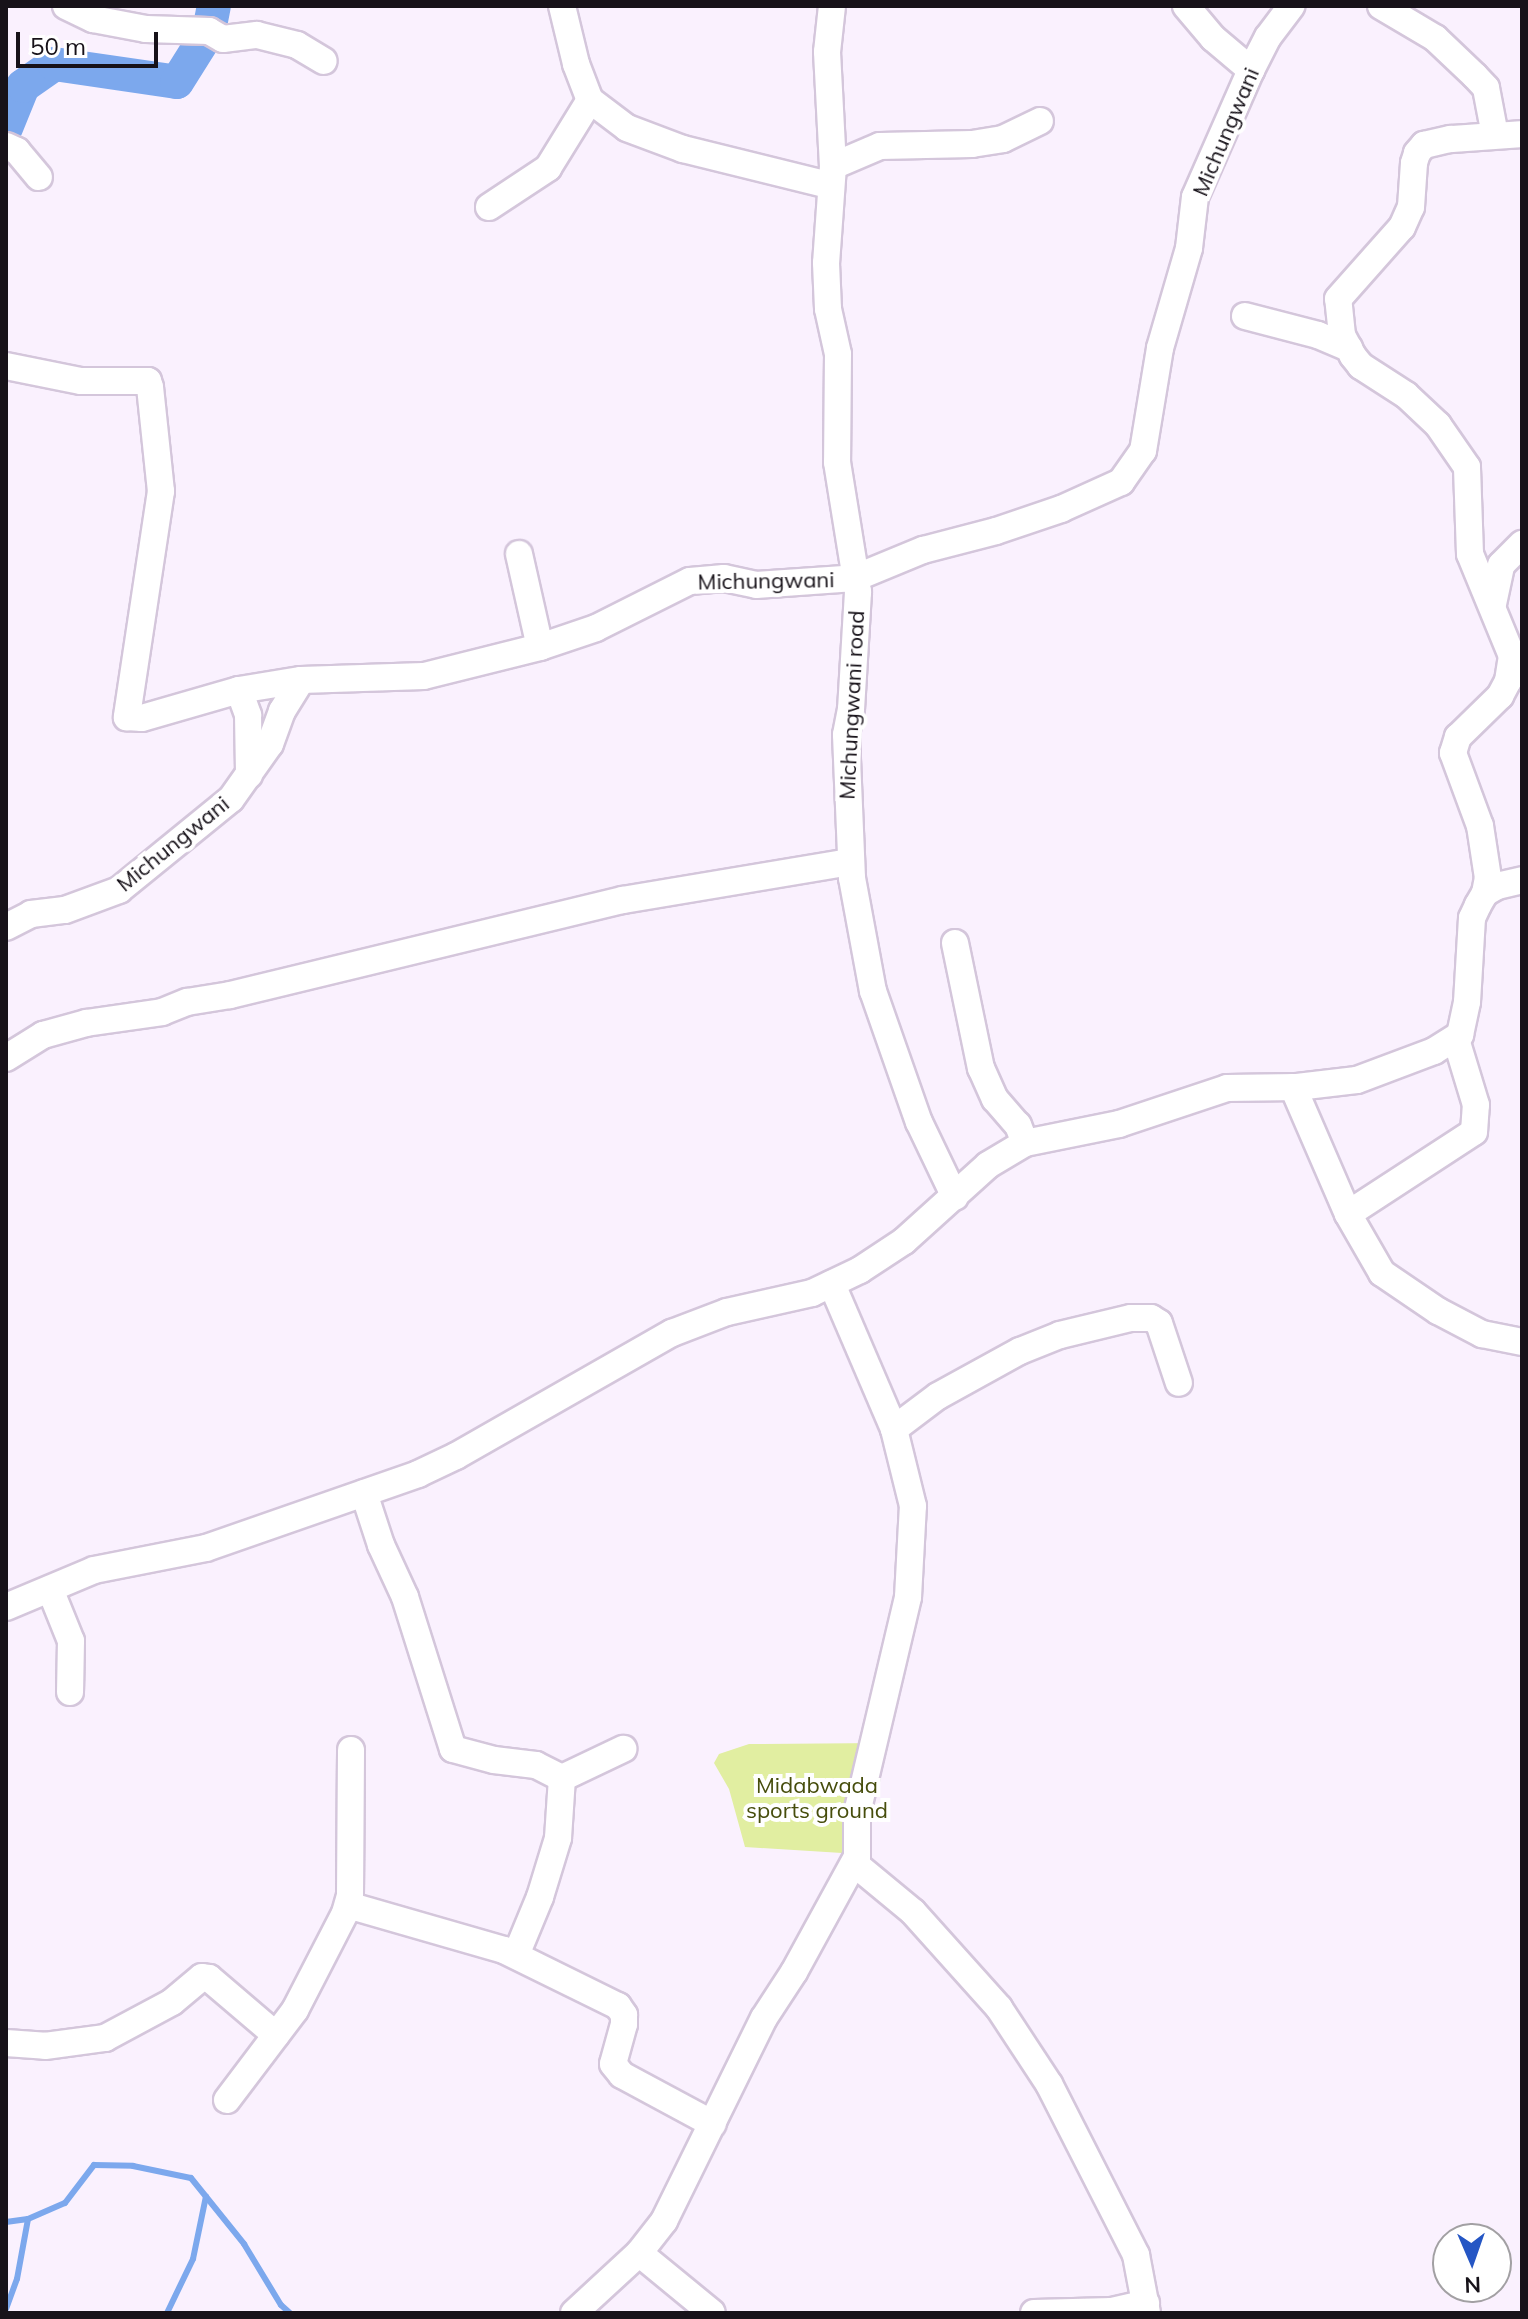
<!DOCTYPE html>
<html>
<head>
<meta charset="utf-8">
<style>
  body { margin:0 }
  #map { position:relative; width:1528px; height:2319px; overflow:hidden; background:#faf1fe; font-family:Mulish,sans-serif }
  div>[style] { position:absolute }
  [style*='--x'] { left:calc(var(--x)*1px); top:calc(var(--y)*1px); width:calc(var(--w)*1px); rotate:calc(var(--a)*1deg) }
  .green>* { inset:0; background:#e1eea1 }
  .stream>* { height:6px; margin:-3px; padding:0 3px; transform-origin:3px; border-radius:3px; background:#7ca8ed }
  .river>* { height:34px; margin:-17px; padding:0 17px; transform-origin:17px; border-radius:17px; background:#7ca8ed }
  .roads { filter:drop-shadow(2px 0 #d4c6db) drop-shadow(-2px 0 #d4c6db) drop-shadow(0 2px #d4c6db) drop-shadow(0 -2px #d4c6db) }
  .minor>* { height:26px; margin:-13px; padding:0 13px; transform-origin:13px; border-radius:13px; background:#fff }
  span { translate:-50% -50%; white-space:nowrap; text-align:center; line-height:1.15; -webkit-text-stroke:8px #fff; paint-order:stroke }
  .street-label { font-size:22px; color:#171219 }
  .park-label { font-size:22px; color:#464d0c }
  .frame { position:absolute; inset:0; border:8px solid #171219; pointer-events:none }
  .north { position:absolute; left:1432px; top:2223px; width:80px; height:80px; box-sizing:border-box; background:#fff; border:2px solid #a2a0a3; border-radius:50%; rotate:178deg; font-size:22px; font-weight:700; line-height:32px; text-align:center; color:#171219 }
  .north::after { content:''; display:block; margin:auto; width:28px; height:36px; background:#2556c4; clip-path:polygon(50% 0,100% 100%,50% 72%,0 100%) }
  .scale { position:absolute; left:16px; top:32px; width:142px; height:36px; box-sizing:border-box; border:4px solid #171219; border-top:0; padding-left:10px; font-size:24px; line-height:28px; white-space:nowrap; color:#171219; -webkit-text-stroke:6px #fff; paint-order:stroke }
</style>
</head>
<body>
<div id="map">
  <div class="green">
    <i style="clip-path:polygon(881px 1743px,858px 1854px,745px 1847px,729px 1789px,714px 1763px,719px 1754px,749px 1744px)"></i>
  </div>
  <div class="stream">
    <i style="--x:6;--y:2222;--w:22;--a:-8"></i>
    <i style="--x:28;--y:2219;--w:40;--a:-23.4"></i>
    <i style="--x:65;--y:2203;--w:48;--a:-52.7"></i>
    <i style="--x:94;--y:2165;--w:39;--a:1"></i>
    <i style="--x:133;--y:2166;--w:59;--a:11.7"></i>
    <i style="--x:191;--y:2178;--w:85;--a:51.2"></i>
    <i style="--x:244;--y:2244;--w:71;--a:58.8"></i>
    <i style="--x:281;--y:2305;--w:12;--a:42"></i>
    <i style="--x:6;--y:2309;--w:32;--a:-70"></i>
    <i style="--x:17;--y:2279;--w:61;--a:-79.6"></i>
    <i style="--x:167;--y:2313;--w:60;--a:-64.3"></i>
    <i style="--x:193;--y:2259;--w:64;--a:-78.3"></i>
  </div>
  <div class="river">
    <i style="--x:6;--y:128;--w:45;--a:-68"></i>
    <i style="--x:23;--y:86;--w:38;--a:-35"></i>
    <i style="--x:54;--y:64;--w:124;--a:8.3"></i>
    <i style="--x:177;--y:82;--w:60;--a:-57.9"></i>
    <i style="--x:209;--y:31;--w:25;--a:-79"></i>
  </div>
  <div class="roads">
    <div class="minor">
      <i style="--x:66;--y:6;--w:30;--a:26"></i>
      <i style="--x:93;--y:19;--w:54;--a:10.7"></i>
      <i style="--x:146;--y:29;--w:63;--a:1.8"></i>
      <i style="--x:209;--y:31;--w:16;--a:30"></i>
      <i style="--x:223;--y:39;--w:34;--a:-7"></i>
      <i style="--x:257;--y:35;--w:41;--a:14"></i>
      <i style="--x:297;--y:45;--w:31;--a:31"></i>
      <i style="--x:562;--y:6;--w:60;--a:76.4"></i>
      <i style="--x:576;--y:64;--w:39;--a:69"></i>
      <i style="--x:590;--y:100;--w:46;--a:37.1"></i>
      <i style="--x:627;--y:128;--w:60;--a:20.6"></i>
      <i style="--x:683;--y:149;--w:150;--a:13.9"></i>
      <i style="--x:832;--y:6;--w:46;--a:96.2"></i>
      <i style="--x:827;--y:52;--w:114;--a:87"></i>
      <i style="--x:833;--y:166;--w:97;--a:94.1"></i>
      <i style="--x:826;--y:263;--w:46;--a:87.5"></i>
      <i style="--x:828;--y:309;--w:46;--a:77.5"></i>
      <i style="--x:838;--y:354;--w:108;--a:90.5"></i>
      <i style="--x:837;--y:462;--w:132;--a:80.8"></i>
      <i style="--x:858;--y:592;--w:117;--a:93.4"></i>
      <i style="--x:851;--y:709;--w:26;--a:101"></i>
      <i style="--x:846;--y:735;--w:143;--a:87.6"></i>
      <i style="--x:852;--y:878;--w:115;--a:79.5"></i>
      <i style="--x:873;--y:991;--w:139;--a:70.7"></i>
      <i style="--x:919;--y:1122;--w:83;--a:64.4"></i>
      <i style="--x:1186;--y:6;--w:42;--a:49.8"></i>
      <i style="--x:1213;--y:38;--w:50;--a:40.1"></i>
      <i style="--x:1381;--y:6;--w:63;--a:30.7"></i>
      <i style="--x:1435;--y:38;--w:55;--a:43.5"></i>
      <i style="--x:1475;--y:76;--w:16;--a:47"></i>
      <i style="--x:1486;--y:88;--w:48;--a:79.2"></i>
      <i style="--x:6;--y:146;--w:12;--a:24"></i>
      <i style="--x:17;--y:151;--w:34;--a:50"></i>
      <i style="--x:833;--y:166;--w:51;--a:-23.1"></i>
      <i style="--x:880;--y:146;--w:92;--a:-1.2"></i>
      <i style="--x:972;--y:144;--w:31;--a:-9"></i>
      <i style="--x:1003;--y:139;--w:41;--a:-25.9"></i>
      <i style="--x:489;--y:207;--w:71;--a:-33.5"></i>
      <i style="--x:548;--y:168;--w:80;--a:-58.3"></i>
      <i style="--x:1245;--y:316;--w:75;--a:14.6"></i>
      <i style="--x:1318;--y:335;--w:34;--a:23"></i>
      <i style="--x:6;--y:366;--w:76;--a:11.3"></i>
      <i style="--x:81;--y:381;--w:67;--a:0"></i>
      <i style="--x:148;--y:381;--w:6;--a:72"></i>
      <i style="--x:150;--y:387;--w:105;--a:84"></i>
      <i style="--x:161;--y:491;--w:229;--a:98.6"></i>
      <i style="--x:127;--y:717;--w:15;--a:4"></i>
      <i style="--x:142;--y:718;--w:101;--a:-16.1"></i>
      <i style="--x:239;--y:690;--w:63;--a:-9.2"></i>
      <i style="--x:519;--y:554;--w:95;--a:77.3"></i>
      <i style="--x:1493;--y:604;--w:40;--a:-78"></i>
      <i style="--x:1501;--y:565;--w:30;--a:-45"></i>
      <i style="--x:239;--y:690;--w:27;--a:70"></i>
      <i style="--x:248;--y:715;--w:60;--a:89"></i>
      <i style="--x:1485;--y:893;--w:15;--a:-79"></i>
      <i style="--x:1488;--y:878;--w:53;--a:-98.7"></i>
      <i style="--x:1480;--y:826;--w:78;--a:-110.3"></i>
      <i style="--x:1453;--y:753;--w:17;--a:-73"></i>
      <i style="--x:1458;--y:737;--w:59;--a:-44.3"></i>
      <i style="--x:1500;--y:696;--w:17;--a:-62"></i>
      <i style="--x:1508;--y:681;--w:25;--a:-81"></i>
      <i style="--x:1512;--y:656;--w:110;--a:-112.4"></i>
      <i style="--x:1470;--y:554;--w:87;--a:-92"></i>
      <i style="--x:1467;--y:467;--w:51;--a:-124.6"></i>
      <i style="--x:1438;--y:425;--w:44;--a:-136.8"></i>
      <i style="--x:1406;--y:395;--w:54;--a:-147.2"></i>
      <i style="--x:1361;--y:366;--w:13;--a:-129"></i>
      <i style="--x:1353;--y:356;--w:24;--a:-118"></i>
      <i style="--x:1342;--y:335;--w:36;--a:-96"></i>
      <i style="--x:1338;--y:299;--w:96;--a:-48.4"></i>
      <i style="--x:1402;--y:227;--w:22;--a:-66"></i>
      <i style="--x:1411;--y:207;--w:44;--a:-86.1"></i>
      <i style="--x:1414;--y:163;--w:10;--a:-73"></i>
      <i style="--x:1417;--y:153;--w:11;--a:-49"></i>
      <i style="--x:1424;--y:145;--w:28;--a:-13"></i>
      <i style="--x:1451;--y:139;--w:71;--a:-4"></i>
      <i style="--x:6;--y:927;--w:28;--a:-27"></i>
      <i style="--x:31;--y:914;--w:34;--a:-7"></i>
      <i style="--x:65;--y:910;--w:58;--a:-20.3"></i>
      <i style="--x:119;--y:890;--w:144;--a:-39.1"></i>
      <i style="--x:231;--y:799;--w:67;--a:-54.7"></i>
      <i style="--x:270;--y:744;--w:35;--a:-70"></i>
      <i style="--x:282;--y:711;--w:36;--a:-58"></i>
      <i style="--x:301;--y:680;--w:123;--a:-1.9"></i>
      <i style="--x:424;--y:676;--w:120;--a:-14"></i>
      <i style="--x:540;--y:647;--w:59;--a:-18.7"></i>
      <i style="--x:596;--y:628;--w:105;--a:-26.6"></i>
      <i style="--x:690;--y:581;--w:34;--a:-5"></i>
      <i style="--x:724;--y:578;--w:33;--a:12"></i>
      <i style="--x:756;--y:585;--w:99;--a:-4"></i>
      <i style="--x:855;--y:578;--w:74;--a:-22.4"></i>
      <i style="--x:923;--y:550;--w:75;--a:-14.6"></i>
      <i style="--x:996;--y:531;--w:69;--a:-18.7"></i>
      <i style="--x:1061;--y:509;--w:66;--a:-24.2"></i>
      <i style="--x:1121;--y:482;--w:38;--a:-55"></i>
      <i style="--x:1143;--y:451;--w:104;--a:-80.6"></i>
      <i style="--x:1160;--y:348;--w:104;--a:-73.8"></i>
      <i style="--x:1189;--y:248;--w:51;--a:-83.3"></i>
      <i style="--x:1195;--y:197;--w:139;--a:-66.2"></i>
      <i style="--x:1251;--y:70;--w:37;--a:-63"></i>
      <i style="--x:1268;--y:37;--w:39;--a:-53"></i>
      <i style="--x:955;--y:943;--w:128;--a:78.3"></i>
      <i style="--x:981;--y:1068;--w:34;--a:66"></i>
      <i style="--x:995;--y:1099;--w:35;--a:49"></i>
      <i style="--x:1018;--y:1125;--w:19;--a:69"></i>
      <i style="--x:6;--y:1058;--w:44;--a:-31.9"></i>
      <i style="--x:43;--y:1035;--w:45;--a:-15.6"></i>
      <i style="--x:86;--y:1023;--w:77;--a:-8.2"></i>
      <i style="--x:162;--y:1012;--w:27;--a:-22"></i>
      <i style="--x:187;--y:1002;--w:44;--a:-9.2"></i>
      <i style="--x:230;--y:995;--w:404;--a:-13.6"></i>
      <i style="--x:623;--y:900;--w:230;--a:-9.5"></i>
      <i style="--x:1293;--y:1087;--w:138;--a:66.6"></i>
      <i style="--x:1348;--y:1214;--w:68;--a:60"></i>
      <i style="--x:1382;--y:1273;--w:68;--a:34.2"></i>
      <i style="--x:1438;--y:1311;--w:50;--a:27.6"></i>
      <i style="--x:1482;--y:1334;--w:41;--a:11.3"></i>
      <i style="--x:1348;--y:1214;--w:150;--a:-33.1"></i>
      <i style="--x:1474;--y:1132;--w:27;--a:-86"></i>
      <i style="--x:1476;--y:1105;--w:69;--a:-106.9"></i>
      <i style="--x:894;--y:1429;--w:55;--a:-36.9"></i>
      <i style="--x:938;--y:1396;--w:94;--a:-28.8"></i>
      <i style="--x:1020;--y:1351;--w:43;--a:-21.8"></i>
      <i style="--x:1060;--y:1335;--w:73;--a:-13.5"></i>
      <i style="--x:1131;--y:1318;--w:20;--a:0"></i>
      <i style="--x:1151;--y:1318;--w:9;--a:32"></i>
      <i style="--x:1159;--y:1323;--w:63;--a:71.6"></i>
      <i style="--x:364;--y:1493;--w:55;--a:71.9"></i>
      <i style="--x:381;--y:1545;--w:57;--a:65.2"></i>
      <i style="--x:405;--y:1597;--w:159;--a:72.5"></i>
      <i style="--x:453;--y:1749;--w:42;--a:15"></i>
      <i style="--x:494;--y:1760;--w:42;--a:6.8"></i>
      <i style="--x:536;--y:1765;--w:29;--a:27"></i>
      <i style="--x:50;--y:1589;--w:56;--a:68"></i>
      <i style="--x:71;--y:1641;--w:51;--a:91.1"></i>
      <i style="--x:6;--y:1607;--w:95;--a:-22.8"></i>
      <i style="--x:94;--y:1570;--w:114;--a:-11.1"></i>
      <i style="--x:206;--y:1548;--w:225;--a:-19.2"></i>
      <i style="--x:418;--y:1474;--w:42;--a:-25.3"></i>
      <i style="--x:456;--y:1456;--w:249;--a:-29.7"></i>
      <i style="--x:672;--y:1333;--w:59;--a:-20.9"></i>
      <i style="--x:727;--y:1312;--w:87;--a:-12.6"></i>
      <i style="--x:812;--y:1293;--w:53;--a:-25.6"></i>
      <i style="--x:860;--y:1270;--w:53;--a:-33.4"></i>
      <i style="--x:904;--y:1241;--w:113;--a:-42.1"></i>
      <i style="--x:988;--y:1165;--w:43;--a:-30.7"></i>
      <i style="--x:1025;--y:1143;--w:96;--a:-11.4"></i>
      <i style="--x:1119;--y:1124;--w:114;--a:-18.4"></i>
      <i style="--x:1227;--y:1088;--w:70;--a:-0.8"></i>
      <i style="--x:1297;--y:1087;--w:60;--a:-6.7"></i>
      <i style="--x:1357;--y:1080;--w:82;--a:-20.6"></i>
      <i style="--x:1434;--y:1051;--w:31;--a:-32"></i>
      <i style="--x:1460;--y:1035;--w:34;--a:-78"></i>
      <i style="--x:1467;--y:1002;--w:84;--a:-86.6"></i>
      <i style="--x:1472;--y:918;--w:14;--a:-65"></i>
      <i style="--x:1478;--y:905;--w:14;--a:-60"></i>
      <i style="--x:1485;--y:893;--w:14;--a:-30"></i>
      <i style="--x:1497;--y:886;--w:26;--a:-13"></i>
      <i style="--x:855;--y:1864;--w:75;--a:39.6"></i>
      <i style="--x:913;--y:1912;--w:129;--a:48.1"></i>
      <i style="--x:999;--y:2008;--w:91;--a:56.7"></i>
      <i style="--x:1049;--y:2084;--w:192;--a:63"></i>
      <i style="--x:1136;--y:2255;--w:59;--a:79.3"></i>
      <i style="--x:348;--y:1905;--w:162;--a:16.1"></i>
      <i style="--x:504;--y:1950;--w:127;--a:26.2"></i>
      <i style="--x:618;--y:2006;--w:11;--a:56"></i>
      <i style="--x:624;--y:2015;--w:9;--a:90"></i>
      <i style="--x:624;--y:2024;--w:41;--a:105.4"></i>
      <i style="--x:613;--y:2064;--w:14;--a:51"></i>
      <i style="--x:622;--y:2075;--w:103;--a:28.3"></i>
      <i style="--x:516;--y:1955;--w:63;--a:-67.5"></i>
      <i style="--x:540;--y:1897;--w:62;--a:-73"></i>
      <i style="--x:558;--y:1838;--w:60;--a:-86.2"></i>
      <i style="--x:562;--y:1778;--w:68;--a:-25.4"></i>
      <i style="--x:6;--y:2043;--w:39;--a:4"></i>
      <i style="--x:45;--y:2046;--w:61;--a:-7.6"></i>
      <i style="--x:105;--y:2038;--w:76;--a:-28.2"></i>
      <i style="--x:172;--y:2002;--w:39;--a:-40"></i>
      <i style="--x:202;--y:1977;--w:7;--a:8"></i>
      <i style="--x:209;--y:1978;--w:88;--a:40.4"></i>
      <i style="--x:227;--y:2100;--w:113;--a:-52.9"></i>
      <i style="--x:295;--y:2010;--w:109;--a:-62.7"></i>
      <i style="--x:345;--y:1913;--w:18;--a:-74"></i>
      <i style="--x:350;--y:1896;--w:146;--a:-89.6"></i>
      <i style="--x:639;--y:2253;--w:94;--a:39.4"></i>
      <i style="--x:574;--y:2313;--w:88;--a:-42.7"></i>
      <i style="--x:639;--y:2253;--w:41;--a:-52"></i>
      <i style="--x:664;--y:2221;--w:226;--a:-63.8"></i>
      <i style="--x:764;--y:2018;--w:55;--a:-56.9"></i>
      <i style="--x:794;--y:1972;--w:131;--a:-61.3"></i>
      <i style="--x:857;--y:1857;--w:44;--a:-90"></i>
      <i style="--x:857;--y:1813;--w:222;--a:-76.7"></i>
      <i style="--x:908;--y:1597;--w:91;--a:-86.9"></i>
      <i style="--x:913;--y:1506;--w:79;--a:-103.9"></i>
      <i style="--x:894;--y:1429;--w:158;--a:-113.2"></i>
      <i style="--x:1034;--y:2313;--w:78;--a:-1.5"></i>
      <i style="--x:1112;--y:2311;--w:35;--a:-13"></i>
    </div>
  </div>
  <div class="street-label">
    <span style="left:1226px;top:132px;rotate:-67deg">Michungwani</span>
    <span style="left:766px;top:581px;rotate:-1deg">Michungwani</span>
    <span style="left:852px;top:705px;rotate:-87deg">Michungwani road</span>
    <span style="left:173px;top:844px;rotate:-39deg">Michungwani</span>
  </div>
  <div class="park-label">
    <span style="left:817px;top:1798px">Midabwada<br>sports ground</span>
  </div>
  <div class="frame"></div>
  <div class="north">N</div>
  <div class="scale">50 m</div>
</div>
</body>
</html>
